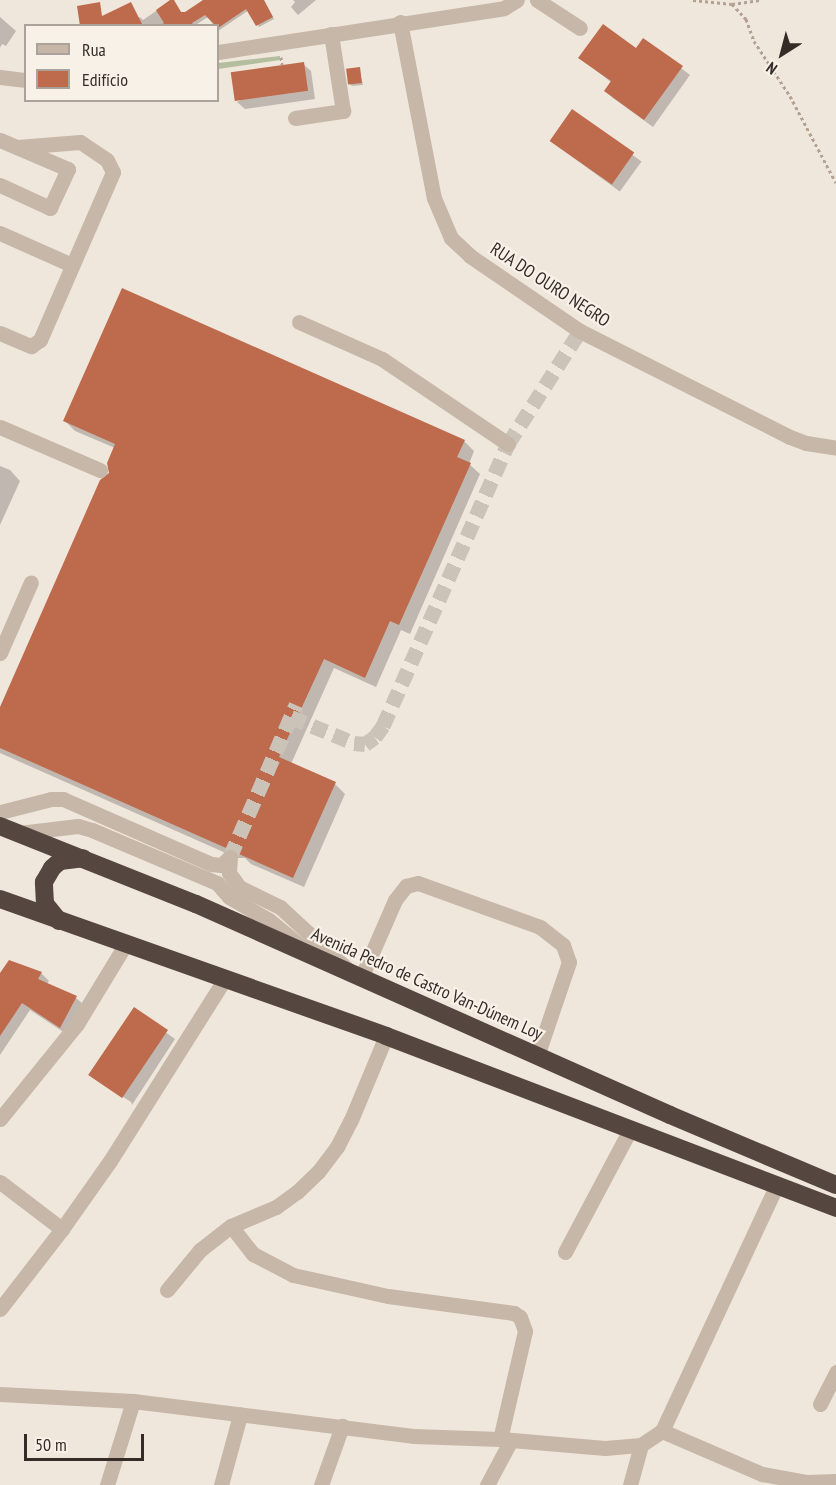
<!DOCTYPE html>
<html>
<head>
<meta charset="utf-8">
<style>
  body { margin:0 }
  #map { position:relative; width:836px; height:1485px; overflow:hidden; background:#f0e7dc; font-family:"PT Sans Narrow",sans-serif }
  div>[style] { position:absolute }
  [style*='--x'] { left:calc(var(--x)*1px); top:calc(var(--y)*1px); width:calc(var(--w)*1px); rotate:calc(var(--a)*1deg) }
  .green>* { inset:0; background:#b2be9d }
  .shadow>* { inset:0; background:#0003; transform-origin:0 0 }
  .building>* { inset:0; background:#be6a4c; transform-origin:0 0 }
  .minor-tunnel>* { height:15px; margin-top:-7.5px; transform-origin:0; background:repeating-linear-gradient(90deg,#cbc2b8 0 15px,transparent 0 23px) }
  .path>* { height:3px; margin-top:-1.5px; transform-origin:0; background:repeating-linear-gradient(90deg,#b3a193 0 3px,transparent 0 6px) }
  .minor>* { height:15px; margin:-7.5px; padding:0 7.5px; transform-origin:7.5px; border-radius:7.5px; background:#c7b7a8 }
  .highway>* { height:18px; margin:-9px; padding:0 9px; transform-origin:9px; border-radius:9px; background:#554740 }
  span { translate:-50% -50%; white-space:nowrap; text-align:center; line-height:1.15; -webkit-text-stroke:4.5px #f8f1e8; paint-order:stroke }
  .street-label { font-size:18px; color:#352c28 }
  .legend { position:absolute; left:24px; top:24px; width:195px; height:78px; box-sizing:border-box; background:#f8f1e8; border:2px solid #aaa29b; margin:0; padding:8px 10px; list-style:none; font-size:18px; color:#352c28 }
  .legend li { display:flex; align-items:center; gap:12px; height:30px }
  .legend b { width:30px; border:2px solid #aaa29b }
  .north { position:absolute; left:752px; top:24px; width:60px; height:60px; -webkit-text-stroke:4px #f8f1e8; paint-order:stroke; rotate:216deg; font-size:16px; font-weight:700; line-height:24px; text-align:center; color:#352c28 }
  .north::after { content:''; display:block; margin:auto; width:21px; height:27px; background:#352c28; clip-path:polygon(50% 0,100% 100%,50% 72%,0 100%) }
  .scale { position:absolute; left:24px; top:1434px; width:120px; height:27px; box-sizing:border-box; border:3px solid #352c28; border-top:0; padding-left:8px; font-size:18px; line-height:21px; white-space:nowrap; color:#352c28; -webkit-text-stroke:4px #f8f1e8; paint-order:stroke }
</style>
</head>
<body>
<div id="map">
  <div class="green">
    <i style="clip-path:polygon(280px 56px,280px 60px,218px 69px,218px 63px)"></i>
  </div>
  <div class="shadow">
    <i style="clip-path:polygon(172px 0,182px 13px,186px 14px,205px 0,263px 0,274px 19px,259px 27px,249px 10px,218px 31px,218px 26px,214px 26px,208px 17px,194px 26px,168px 26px,166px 23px,161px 26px,121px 26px,140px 17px,143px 20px)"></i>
    <i style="clip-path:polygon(293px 0,316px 0,298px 15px,291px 7px,295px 2px)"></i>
    <i style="clip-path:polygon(0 17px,16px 31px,6px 46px,2px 44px,0 48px)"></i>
    <i style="clip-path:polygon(644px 40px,690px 75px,653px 127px,613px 98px,606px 91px,612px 83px,580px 58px,636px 50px)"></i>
    <i style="clip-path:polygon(303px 64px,311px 71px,315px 99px,245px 109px,237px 102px)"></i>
    <i style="clip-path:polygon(359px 69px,363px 85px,352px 86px,350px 84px)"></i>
    <i style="left:572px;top:111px;width:86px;height:37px;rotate:36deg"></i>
    <i style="clip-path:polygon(65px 421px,464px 441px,474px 451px,469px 464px,480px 474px,410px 634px,401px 630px,376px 687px,334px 668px,291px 764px,335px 784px,345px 794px,304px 887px,251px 864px,245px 858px,237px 858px,0 753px,0 711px,111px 474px,115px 448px,75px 431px)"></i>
    <i style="clip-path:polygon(0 466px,10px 470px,20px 481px,0 525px)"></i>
    <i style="clip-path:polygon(9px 962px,41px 973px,49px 981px,47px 984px,76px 998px,84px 1005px,68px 1035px,30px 1010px,0 1055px,0 976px)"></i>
    <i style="clip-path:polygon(134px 1009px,175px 1039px,132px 1105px,131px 1102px,91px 1076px)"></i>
  </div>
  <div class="building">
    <i style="clip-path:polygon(170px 0,174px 0,181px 12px,185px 12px,203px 0,264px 0,273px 17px,256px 26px,246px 9px,218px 28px,205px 15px,192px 23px,194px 26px,160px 26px,164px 23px,156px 10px)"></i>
    <i style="clip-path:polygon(100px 2px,102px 16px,131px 2px,143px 26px,80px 26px,77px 6px)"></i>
    <i style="clip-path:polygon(603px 24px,636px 48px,643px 38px,683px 66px,644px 120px,604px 91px,611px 81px,578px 58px)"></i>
    <i style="left:304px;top:62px;width:29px;height:74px;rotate:82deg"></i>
    <i style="left:360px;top:67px;width:16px;height:14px;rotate:83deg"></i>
    <i style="left:572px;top:109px;width:76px;height:39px;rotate:35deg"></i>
    <i style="clip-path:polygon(122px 288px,465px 440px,457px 457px,471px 463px,399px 625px,390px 621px,365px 678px,324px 659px,279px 757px,336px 782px,293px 878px,239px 854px,234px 848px,226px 848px,0 748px,0 707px,100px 480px,109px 473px,107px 463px,115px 444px,63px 421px)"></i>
    <i style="clip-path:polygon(9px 960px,42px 972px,38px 979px,77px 996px,60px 1028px,22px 1003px,0 1036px,0 973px)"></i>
    <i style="left:134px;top:1007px;width:41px;height:82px;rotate:34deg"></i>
  </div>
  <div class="minor-tunnel">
    <i style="--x:291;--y:717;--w:68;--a:22.4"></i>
    <i style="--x:354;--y:743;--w:11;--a:5"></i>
    <i style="--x:365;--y:744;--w:12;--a:-35"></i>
    <i style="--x:375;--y:737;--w:14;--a:-54"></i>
    <i style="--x:383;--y:726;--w:308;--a:-66.1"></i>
    <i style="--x:508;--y:444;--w:134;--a:-57.5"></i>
    <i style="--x:230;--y:857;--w:166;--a:-66.5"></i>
  </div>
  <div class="path">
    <i style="--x:693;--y:0;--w:39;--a:6"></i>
    <i style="--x:732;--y:4;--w:30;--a:-8"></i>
    <i style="--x:732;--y:4;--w:21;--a:47"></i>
    <i style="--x:746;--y:19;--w:23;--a:70"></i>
    <i style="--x:754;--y:41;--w:66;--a:56.8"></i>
    <i style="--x:790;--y:96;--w:98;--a:62.1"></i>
    <i style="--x:281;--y:57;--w:8;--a:83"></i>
  </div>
  <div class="minor">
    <i style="--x:537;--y:0;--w:51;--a:33.1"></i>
    <i style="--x:400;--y:22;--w:179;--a:79.1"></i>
    <i style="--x:434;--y:198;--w:43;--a:67"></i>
    <i style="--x:451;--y:238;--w:26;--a:43"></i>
    <i style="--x:470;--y:256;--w:133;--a:34.3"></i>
    <i style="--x:580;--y:331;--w:235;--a:26.8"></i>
    <i style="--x:790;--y:437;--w:17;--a:21"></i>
    <i style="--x:806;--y:443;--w:30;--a:9"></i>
    <i style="--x:218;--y:52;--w:289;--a:-8.7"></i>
    <i style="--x:504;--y:8;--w:15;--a:-32"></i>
    <i style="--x:0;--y:77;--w:26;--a:7"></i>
    <i style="--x:295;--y:118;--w:49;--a:-8.3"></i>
    <i style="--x:343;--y:111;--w:78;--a:-98.9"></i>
    <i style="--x:0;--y:140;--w:74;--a:23.1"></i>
    <i style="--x:68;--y:169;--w:43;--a:114.8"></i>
    <i style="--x:50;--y:208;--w:55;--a:-155.3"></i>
    <i style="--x:0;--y:233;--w:79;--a:24"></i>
    <i style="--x:299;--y:322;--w:91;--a:24"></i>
    <i style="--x:382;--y:359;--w:152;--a:34"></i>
    <i style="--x:0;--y:333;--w:34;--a:23"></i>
    <i style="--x:31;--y:346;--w:11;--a:-34"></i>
    <i style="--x:40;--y:340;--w:183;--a:-66.5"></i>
    <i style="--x:113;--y:172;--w:13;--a:-117"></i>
    <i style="--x:107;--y:160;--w:32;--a:-146"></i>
    <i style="--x:80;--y:142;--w:63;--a:175.5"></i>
    <i style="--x:0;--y:427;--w:109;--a:23.3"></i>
    <i style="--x:0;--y:653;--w:77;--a:-66.4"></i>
    <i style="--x:0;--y:812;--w:53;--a:-14.3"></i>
    <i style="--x:51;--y:799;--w:12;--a:0"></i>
    <i style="--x:63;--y:799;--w:162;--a:23.7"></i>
    <i style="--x:211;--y:864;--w:10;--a:6"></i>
    <i style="--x:221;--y:865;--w:12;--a:-42"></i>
    <i style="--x:19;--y:833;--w:59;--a:-6.8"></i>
    <i style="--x:78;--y:826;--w:15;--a:16"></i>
    <i style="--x:92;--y:830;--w:136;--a:23"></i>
    <i style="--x:217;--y:883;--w:18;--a:49"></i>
    <i style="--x:229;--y:897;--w:46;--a:29.9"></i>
    <i style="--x:269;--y:920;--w:44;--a:39.5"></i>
    <i style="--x:230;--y:857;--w:16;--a:94"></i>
    <i style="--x:229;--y:873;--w:17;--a:54"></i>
    <i style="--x:239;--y:887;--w:46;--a:26"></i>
    <i style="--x:280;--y:907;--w:90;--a:42.7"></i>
    <i style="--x:361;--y:978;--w:85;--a:-66.4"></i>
    <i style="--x:395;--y:900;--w:18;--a:-52"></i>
    <i style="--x:406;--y:886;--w:12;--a:-14"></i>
    <i style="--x:418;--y:883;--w:130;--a:19.8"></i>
    <i style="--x:540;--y:927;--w:29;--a:38"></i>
    <i style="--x:563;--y:945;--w:18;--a:71"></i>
    <i style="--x:569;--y:962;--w:99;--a:108.8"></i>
    <i style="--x:0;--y:1119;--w:122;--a:-51"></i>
    <i style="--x:77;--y:1024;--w:92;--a:-58.7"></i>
    <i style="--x:0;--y:1182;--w:78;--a:37.2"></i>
    <i style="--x:231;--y:1226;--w:36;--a:52"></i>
    <i style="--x:253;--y:1254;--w:45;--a:27.7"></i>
    <i style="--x:293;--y:1275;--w:97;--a:12.5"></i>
    <i style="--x:388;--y:1296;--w:127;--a:7.7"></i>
    <i style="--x:514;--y:1313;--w:7;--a:34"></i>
    <i style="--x:520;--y:1317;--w:15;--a:70"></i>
    <i style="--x:525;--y:1331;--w:111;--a:103"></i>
    <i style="--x:565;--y:1252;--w:140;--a:-62"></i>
    <i style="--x:167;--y:1290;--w:52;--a:-50.5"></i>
    <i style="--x:200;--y:1250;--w:39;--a:-38"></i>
    <i style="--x:231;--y:1226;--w:49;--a:-22.9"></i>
    <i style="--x:276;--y:1207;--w:26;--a:-36"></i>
    <i style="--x:297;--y:1192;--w:29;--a:-44"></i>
    <i style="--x:318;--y:1172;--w:31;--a:-53"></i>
    <i style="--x:337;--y:1147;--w:30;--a:-63"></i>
    <i style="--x:351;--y:1120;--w:91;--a:-67.4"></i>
    <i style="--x:0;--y:1309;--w:101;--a:-52.2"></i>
    <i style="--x:62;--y:1229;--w:83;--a:-54.8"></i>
    <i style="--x:110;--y:1161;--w:214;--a:-57.8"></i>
    <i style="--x:0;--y:1394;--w:133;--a:3"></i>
    <i style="--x:133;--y:1401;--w:282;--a:7.1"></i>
    <i style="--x:413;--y:1436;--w:87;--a:2"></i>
    <i style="--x:500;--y:1439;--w:105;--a:4.9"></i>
    <i style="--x:605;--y:1448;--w:36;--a:-5"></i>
    <i style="--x:820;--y:1404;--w:36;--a:-63"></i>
    <i style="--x:662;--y:1431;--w:109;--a:23.3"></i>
    <i style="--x:762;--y:1474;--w:46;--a:10.1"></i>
    <i style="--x:807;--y:1482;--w:29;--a:-2"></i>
    <i style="--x:107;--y:1485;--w:88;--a:-72.8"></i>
    <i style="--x:221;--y:1485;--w:73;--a:-74.8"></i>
    <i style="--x:321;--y:1485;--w:63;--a:-70.4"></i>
    <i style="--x:487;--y:1485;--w:51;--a:-61.9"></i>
    <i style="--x:630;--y:1485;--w:41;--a:-74.6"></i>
    <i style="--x:641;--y:1445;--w:25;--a:-34"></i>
    <i style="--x:662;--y:1431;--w:270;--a:-65"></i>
  </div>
  <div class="highway">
    <i style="--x:0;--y:826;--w:211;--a:21.7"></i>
    <i style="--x:196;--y:904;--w:519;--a:24"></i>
    <i style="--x:670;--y:1115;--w:180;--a:22.9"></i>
    <i style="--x:0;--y:899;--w:410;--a:19.5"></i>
    <i style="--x:386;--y:1036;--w:482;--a:20.9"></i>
    <i style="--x:59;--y:921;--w:22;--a:-129"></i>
    <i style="--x:45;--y:904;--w:22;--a:-93"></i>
    <i style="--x:44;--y:882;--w:16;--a:-60"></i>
    <i style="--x:52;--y:868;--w:11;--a:-41"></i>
    <i style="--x:60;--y:861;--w:23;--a:-7"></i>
  </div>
  <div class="street-label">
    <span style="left:550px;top:285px;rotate:33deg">RUA DO OURO NEGRO</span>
    <span style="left:427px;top:984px;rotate:24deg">Avenida Pedro de Castro Van-Dúnem Loy</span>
  </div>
  <ul class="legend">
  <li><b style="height:8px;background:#c7b7a8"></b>Rua</li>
  <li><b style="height:16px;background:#be6a4c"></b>Edifício</li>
  </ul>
  <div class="north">N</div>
  <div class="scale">50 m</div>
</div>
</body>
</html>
